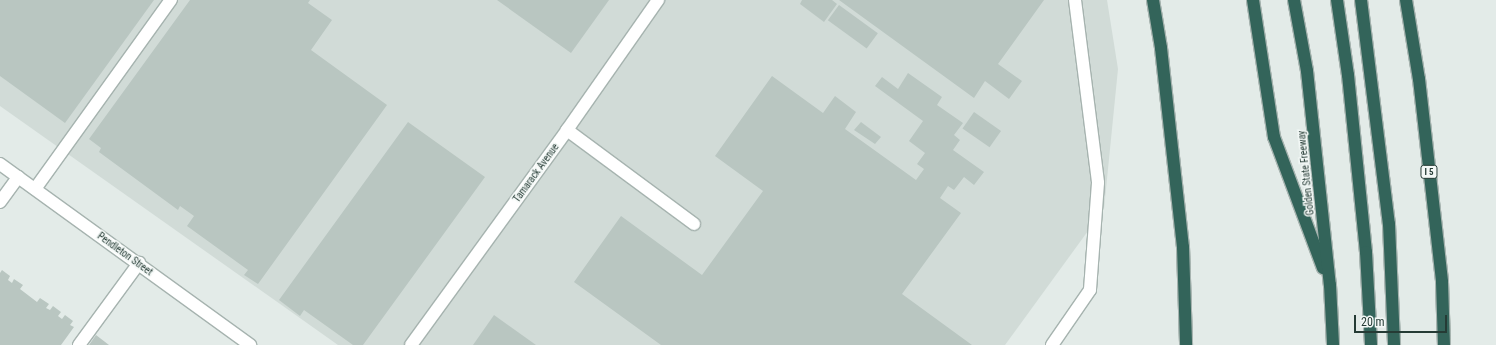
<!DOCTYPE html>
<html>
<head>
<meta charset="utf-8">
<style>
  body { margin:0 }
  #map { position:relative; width:1496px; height:345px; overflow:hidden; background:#e3ebe8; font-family:"Roboto Condensed",sans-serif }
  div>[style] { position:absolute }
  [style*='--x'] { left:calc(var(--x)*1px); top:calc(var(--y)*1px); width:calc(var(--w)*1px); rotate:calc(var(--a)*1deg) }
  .built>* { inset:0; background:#d1dbd7 }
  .building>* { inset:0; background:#b9c6c1; transform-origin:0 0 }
  .roads { filter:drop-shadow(1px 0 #a6b3af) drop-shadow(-1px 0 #a6b3af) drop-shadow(0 1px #a6b3af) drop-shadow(0 -1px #a6b3af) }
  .lane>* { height:12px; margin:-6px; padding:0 6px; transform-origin:6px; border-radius:6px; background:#fff }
  .street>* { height:12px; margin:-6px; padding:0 6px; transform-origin:6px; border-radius:6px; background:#fff }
  .highway>* { height:12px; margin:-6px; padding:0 6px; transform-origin:6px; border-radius:6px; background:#33645a }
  span { translate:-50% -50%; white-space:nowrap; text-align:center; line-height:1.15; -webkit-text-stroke:3px #f3f8f6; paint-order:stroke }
  .shield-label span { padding:1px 3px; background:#f3f8f6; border:1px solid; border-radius:3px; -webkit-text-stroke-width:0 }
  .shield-label { font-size:9px; color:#253b35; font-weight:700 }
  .street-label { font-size:10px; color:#253b35 }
  .scale { position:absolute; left:1354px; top:315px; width:93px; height:18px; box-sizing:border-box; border:2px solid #253b35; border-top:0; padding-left:5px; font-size:12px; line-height:14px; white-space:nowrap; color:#253b35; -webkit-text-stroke:3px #f3f8f6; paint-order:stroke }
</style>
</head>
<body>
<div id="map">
  <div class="built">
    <i style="clip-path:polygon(0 0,1107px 0,1118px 69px,1104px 209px,1005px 345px,338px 345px,0 106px)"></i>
  </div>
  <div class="building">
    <i style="clip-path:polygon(0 0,154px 0,65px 123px,0 76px)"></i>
    <i style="clip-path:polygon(190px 0,310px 0,308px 3px,332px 20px,311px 50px,387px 105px,258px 284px,244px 275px,248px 270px,187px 226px,194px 216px,180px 206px,178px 210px,99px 152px,101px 148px,89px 139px)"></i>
    <i style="clip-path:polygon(497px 0,609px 0,571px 53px)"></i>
    <i style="clip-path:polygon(802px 0,832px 0,837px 4px,824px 22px,800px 4px)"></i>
    <i style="clip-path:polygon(839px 0,1044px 0,998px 64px,1022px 81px,1009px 99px,985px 81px,974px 98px)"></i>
    <i style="left:839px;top:5px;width:48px;height:19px;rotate:36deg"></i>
    <i style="clip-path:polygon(908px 73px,942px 97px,937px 105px,963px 123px,954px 135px,960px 140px,953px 150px,984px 172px,974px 185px,964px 177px,954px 190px,948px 186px,940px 198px,961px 213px,902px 294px,972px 345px,661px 345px,574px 282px,621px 216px,702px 275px,763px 191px,715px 156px,772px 76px,823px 113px,835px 96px,856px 112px,845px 129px,916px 180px,924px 169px,917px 164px,925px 153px,909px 141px,923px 121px,875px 86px,882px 77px,898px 89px)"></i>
    <i style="left:974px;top:112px;width:33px;height:20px;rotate:35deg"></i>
    <i style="clip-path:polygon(408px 122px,485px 177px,363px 345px,353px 345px,304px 310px,300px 316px,279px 300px)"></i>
    <i style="clip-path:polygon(861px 122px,881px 137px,875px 144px,854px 130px)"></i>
    <i style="clip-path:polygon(2px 270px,10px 276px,8px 280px,12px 283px,14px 279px,23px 285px,20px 289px,37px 302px,40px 298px,49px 304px,46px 308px,50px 310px,53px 306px,61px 312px,58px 316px,62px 319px,65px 315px,73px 321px,70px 325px,74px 327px,61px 345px,0 345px,0 273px)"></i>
    <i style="clip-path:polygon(494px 315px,536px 345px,473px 345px)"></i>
    <i style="clip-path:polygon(96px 335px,109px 345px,89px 345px)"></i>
  </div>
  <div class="roads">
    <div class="lane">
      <i style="--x:1075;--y:0;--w:184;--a:82.8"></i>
      <i style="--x:1098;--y:183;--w:107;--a:94.3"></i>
      <i style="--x:567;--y:130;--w:158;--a:36.5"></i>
      <i style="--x:35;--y:189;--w:233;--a:-54.3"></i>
      <i style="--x:0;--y:202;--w:31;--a:-54"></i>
      <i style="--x:79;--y:345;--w:102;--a:-53.8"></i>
    </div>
    <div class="street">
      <i style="--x:0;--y:164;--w:309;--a:35.9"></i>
      <i style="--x:411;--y:345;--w:266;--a:-54"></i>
      <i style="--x:567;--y:130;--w:159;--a:-55"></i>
      <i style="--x:1052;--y:345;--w:67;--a:-55.4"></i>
    </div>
    <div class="highway">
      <i style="--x:1153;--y:0;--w:49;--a:80.5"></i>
      <i style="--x:1161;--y:48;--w:200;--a:83.7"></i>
      <i style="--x:1183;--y:247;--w:98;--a:88.2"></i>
      <i style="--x:1253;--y:0;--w:139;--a:81.3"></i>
      <i style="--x:1274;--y:137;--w:140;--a:69.5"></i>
      <i style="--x:1294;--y:0;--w:72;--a:79.6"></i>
      <i style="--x:1307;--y:71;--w:215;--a:83.9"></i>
      <i style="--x:1330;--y:285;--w:60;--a:87.1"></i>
      <i style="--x:1337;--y:0;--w:76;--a:81.7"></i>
      <i style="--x:1348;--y:75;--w:178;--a:84.2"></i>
      <i style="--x:1366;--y:252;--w:93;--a:86.9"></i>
      <i style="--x:1361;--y:0;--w:226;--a:82.9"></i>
      <i style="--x:1389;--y:224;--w:121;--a:87.6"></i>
      <i style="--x:1406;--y:0;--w:80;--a:80.7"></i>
      <i style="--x:1419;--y:79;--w:204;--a:83.5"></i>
      <i style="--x:1442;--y:282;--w:63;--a:88.2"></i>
    </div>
  </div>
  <div class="shield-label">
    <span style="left:1429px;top:172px">I 5</span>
  </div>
  <div class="street-label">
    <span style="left:536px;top:173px;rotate:-54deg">Tamarack Avenue</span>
    <span style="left:1306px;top:173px;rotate:-96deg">Golden State Freeway</span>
    <span style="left:125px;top:254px;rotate:36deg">Pendleton Street</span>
  </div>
  <div class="scale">20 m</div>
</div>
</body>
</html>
